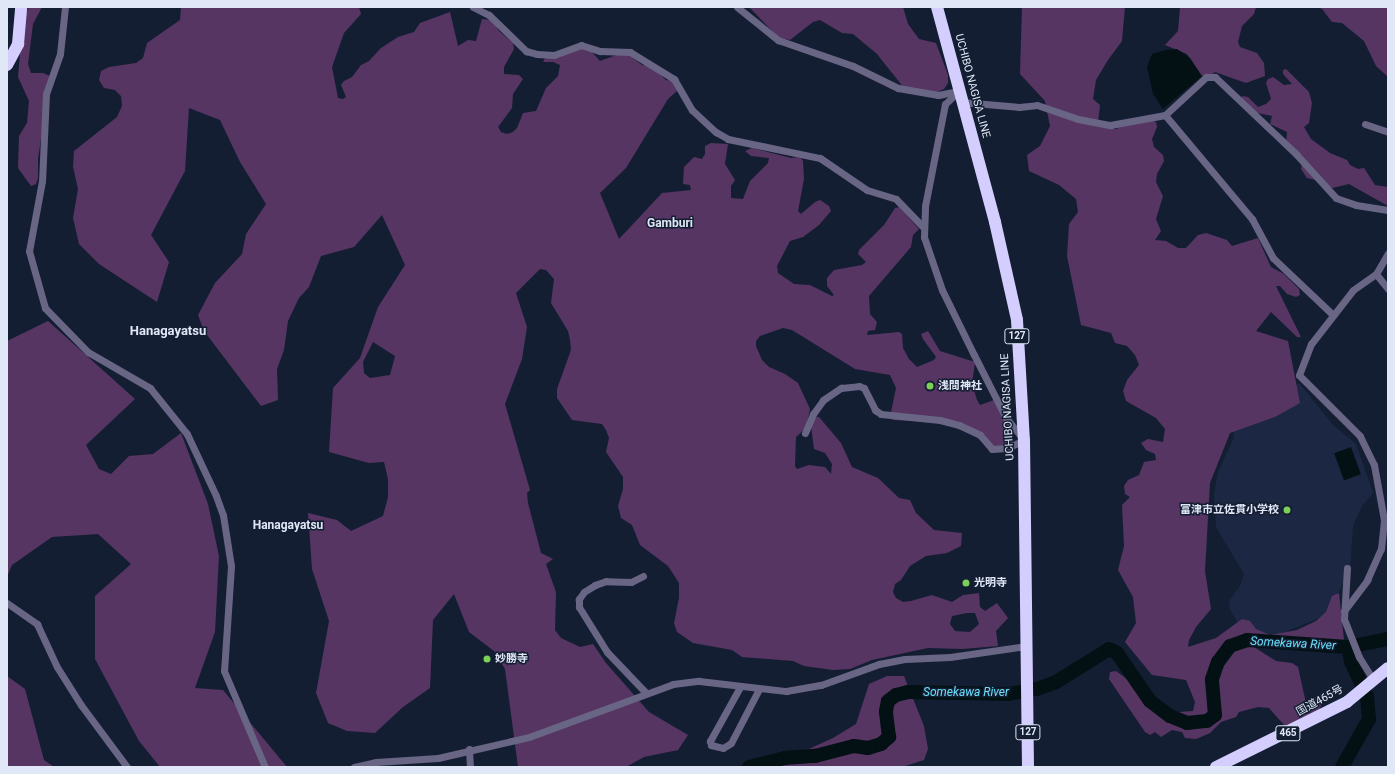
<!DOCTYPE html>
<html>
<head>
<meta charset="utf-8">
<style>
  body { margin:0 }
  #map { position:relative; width:1395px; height:774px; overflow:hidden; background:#141e33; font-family:Roboto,"Noto Sans JP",sans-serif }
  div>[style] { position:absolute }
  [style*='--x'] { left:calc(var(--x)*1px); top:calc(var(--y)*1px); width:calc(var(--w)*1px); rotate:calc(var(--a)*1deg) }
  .built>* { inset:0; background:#1c2843 }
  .green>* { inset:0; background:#563563 }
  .water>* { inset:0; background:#041114; transform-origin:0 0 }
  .river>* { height:14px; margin:-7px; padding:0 7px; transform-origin:7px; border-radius:7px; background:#041114 }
  .street>* { height:7px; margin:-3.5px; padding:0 3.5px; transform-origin:3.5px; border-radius:3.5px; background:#696584 }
  .highway>* { height:12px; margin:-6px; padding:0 6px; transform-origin:6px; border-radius:6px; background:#d4cefe }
  .dots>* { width:11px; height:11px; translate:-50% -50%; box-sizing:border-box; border:2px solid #141e33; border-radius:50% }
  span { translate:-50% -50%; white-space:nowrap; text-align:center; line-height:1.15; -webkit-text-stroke:3px #141e33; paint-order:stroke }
  .shield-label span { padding:1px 3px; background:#141e33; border:1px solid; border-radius:3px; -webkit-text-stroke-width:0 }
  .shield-label { font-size:10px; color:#e0e8f7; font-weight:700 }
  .street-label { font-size:11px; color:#e0e8f7 }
  .poi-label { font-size:11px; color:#e0e8f7; font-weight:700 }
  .left { translate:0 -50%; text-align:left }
  .right { translate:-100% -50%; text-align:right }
  .neighbourhood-label { font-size:12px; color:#e0e8f7; font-weight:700 }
  .water-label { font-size:12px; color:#6ae0f9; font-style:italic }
  .quarter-label { font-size:13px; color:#e0e8f7; font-weight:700 }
  .frame { position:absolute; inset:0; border:8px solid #e0e8f7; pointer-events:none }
</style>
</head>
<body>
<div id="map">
  <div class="built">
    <i style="clip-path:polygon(1299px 383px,1334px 426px,1356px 444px,1373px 493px,1362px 506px,1353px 526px,1350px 569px,1327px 615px,1272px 637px,1241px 628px,1230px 609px,1229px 601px,1240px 586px,1244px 574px,1216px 527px,1214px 494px,1218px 472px,1233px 440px,1235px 423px)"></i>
  </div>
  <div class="green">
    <i style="clip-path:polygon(29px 7px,42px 7px,33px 24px,28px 64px,31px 73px,43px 73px,50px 76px,38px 159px,38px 178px,36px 184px,31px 186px,18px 168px,19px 136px,27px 123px,29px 101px,18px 77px,23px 20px)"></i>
    <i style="clip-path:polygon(evenodd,181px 7px,359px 7px,361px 14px,344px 33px,332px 67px,338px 98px,343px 99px,346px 97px,341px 85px,344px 81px,352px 77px,361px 65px,369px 61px,381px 48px,398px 37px,414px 32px,420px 23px,450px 12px,458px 46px,468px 40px,476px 41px,482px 19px,492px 20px,499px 31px,513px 43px,514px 49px,504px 67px,504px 74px,519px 75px,523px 79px,513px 94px,512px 108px,498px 127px,501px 132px,507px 134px,513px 132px,517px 128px,523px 113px,536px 111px,546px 88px,558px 76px,560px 65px,553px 62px,543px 62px,545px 58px,577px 48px,589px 49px,600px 61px,622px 53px,629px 55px,642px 65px,652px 67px,666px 80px,672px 81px,678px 90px,668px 99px,626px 168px,600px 193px,619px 239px,662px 193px,691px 190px,690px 185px,683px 184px,684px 167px,694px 157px,702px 159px,705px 154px,705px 146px,711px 143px,728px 144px,725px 164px,735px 180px,731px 186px,731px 198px,743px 199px,750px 181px,768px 163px,769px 158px,751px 156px,745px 151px,752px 148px,791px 158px,800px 157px,803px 161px,804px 179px,798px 211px,801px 214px,815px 202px,820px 200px,829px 206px,831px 211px,819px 225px,803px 237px,790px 241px,777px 266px,778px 273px,794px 284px,810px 285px,832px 296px,834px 295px,827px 286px,827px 278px,834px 270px,862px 265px,866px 262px,858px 254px,859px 250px,884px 225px,895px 208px,899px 207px,919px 229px,913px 235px,911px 247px,869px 296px,870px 314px,877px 322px,875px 330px,868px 331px,867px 335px,899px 332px,902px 334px,903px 348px,909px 359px,917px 367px,934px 360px,936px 357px,923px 339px,921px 334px,928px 331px,940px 351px,975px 362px,972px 384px,977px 400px,980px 405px,997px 399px,1013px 437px,1012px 443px,998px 450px,978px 433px,957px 423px,893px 420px,890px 417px,896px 388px,890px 375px,855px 369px,792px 330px,783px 328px,760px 336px,756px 341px,756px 346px,762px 360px,769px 367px,785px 374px,798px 383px,810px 409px,806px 428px,796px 437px,795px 466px,797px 469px,809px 465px,825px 467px,831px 474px,832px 464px,825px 453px,814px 449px,811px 426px,815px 417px,819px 417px,841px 443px,852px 467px,878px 478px,899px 498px,910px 500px,916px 513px,934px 530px,962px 533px,961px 546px,947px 553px,926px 556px,910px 566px,901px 580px,895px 584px,893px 592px,896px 598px,903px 602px,911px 601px,932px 595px,952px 602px,963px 595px,979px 593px,980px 607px,985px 611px,997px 603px,1008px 618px,996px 631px,998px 646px,962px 649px,928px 648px,872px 660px,850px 669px,833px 670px,804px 666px,793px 661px,742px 657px,732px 650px,693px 643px,677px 632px,674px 623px,679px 598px,679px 583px,668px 566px,640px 545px,632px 525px,621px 518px,618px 506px,623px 489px,623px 477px,606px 452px,609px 438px,606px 430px,602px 424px,572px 420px,557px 398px,557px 389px,571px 350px,570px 340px,568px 331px,551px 303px,554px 279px,546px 270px,540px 269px,516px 293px,527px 327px,522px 359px,505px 404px,530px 490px,527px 493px,528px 503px,541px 553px,553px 559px,546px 564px,556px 592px,555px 630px,561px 638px,580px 647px,593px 644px,606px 663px,649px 712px,688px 735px,678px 750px,644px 757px,626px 767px,518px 767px,505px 669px,494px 651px,469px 632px,454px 594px,433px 620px,430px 688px,403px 707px,375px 733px,347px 731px,328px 723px,316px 693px,329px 621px,312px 569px,308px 513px,337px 520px,351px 531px,383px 516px,388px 497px,388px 479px,384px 462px,369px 463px,329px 452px,333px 388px,360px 358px,378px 307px,405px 265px,382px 215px,354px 247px,321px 256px,309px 287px,299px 298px,288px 321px,284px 350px,277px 369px,278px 400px,261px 406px,204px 331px,198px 315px,215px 283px,242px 254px,246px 234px,266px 204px,240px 162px,220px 120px,189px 108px,185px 171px,151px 235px,169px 262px,157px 302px,99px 264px,79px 244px,73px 218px,78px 189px,73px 167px,74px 151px,117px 117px,122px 106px,121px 96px,115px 90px,104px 88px,99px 80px,101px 71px,109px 67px,136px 63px,143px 58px,147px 43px,180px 20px,181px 7px,373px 342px,395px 356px,390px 375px,370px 378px,364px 373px,363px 362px,373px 342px,181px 7px,967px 613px,975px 613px,979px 624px,970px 632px,955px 631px,950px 624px,952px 616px,967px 613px)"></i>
    <i style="clip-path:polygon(749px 7px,903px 7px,908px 24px,919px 39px,936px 43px,948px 75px,948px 83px,944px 89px,935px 93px,904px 88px,877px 54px,853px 34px,842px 33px,820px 20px,813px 22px,790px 40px,779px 38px)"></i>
    <i style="clip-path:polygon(1022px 7px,1125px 7px,1122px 41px,1108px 60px,1096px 80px,1093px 99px,1100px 105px,1098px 123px,1110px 128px,1117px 129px,1119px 125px,1150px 120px,1156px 122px,1157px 127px,1152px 139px,1154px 147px,1163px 155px,1164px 161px,1157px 174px,1156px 182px,1163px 196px,1156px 219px,1161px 231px,1155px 240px,1166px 241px,1178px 248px,1186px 248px,1198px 235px,1206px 233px,1227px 240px,1232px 246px,1258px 238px,1271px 267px,1284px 274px,1299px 289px,1300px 295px,1296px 297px,1287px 294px,1280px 286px,1276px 286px,1301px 337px,1297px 337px,1271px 312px,1256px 331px,1288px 341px,1300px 403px,1275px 417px,1230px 433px,1210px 483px,1205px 571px,1211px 609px,1196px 627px,1189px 640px,1188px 647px,1216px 638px,1242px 619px,1250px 621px,1256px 629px,1270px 635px,1297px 630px,1316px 621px,1326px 612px,1332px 596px,1339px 593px,1344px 640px,1339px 646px,1290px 649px,1254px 647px,1276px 661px,1292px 663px,1298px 667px,1306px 703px,1323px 693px,1327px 694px,1319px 710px,1294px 724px,1285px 726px,1269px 708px,1258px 707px,1239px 712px,1236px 717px,1221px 722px,1210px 733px,1196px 739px,1185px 738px,1182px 732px,1172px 730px,1161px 737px,1155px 732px,1150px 735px,1145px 732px,1109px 679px,1110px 672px,1116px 671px,1167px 709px,1179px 712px,1193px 711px,1195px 702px,1186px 680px,1152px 675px,1125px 642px,1136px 623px,1133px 597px,1118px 570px,1124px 546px,1122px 505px,1130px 497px,1125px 494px,1124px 486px,1128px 480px,1139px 475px,1144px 462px,1156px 460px,1155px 454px,1146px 450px,1141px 443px,1148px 439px,1163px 442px,1165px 429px,1156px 418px,1126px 401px,1123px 391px,1127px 380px,1139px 365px,1135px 355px,1127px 346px,1115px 343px,1111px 333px,1081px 325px,1067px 256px,1069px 224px,1078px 212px,1076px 199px,1059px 185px,1029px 171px,1027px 155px,1040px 146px,1050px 126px,1045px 101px,1020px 74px)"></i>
    <i style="clip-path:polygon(1180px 7px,1256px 7px,1254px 14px,1242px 26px,1238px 42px,1240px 47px,1257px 53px,1264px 63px,1265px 76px,1246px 83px,1215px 72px,1210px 76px,1200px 76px,1187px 54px,1165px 45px,1178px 31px)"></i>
    <i style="clip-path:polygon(1317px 7px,1388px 7px,1388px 77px,1376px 66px,1364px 41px,1342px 23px,1332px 22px,1322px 9px)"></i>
    <i style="clip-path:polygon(1286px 69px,1309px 92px,1312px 103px,1309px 123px,1304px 127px,1311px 139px,1330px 153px,1347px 160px,1350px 165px,1358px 169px,1364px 168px,1375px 185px,1388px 187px,1388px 206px,1349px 184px,1328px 189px,1316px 180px,1307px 178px,1301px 169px,1302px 163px,1286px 145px,1287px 132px,1270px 124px,1272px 116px,1253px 112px,1242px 99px,1242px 96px,1248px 97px,1258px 107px,1266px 104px,1271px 99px,1266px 83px,1268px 79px,1273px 77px,1284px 85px,1292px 84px,1283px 74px,1283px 70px)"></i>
    <i style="clip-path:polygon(48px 321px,135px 399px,86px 445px,99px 469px,111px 474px,129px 456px,153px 454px,181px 433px,208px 504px,219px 556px,215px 632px,195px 688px,223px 690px,287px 767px,160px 767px,139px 741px,95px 659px,95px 596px,131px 564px,98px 534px,52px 537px,12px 565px,7px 577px,7px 341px)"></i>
    <i style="clip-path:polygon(7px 676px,25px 689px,44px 760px,54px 767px,7px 767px)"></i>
    <i style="clip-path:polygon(887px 676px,904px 676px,924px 726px,928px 749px,924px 760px,902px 767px,769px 767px,833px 738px,856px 724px,869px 684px)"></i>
  </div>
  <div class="water">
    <i style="clip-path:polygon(1177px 49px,1190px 58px,1202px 76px,1163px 109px,1153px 94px,1147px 67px,1152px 54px,1165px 50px)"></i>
    <i style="left:1351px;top:447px;width:29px;height:18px;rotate:70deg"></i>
  </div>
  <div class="river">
    <i style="--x:749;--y:767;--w:36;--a:-14"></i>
    <i style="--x:784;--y:758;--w:31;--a:-4"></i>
    <i style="--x:815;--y:756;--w:40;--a:-14.4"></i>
    <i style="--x:854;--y:746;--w:14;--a:8"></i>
    <i style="--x:868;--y:748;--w:14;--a:-17"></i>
    <i style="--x:881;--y:744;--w:11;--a:-41"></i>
    <i style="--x:889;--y:737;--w:26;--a:-97"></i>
    <i style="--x:886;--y:711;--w:10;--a:-79"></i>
    <i style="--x:888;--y:701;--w:10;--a:-37"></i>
    <i style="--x:896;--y:695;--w:12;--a:-14"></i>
    <i style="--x:908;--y:692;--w:100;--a:1.1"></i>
    <i style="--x:1008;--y:694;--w:29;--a:-10"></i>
    <i style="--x:1037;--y:689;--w:20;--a:-20"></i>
    <i style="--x:1056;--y:682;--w:62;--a:-31.9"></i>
    <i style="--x:1109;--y:649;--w:9;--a:27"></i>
    <i style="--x:1117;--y:653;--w:58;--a:55.5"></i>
    <i style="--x:1150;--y:701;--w:25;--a:37"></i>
    <i style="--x:1170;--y:716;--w:18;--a:22"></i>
    <i style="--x:1187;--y:723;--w:20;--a:-6"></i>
    <i style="--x:1207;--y:721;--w:10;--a:-37"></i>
    <i style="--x:1215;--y:715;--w:36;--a:-95"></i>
    <i style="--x:1212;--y:679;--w:18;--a:-71"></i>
    <i style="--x:1218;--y:662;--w:20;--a:-53"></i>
    <i style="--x:1230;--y:646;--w:18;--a:-19"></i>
    <i style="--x:1247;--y:640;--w:101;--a:4"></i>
    <i style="--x:1348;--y:647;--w:41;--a:-11.3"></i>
    <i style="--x:1342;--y:767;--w:55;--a:-60.6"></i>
    <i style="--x:1369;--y:719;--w:23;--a:-95"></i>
    <i style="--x:1367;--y:696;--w:38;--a:-115"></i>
    <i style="--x:1351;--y:661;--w:14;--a:-102"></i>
  </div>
  <div class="street">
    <i style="--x:65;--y:7;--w:47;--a:96.1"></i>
    <i style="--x:60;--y:54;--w:42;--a:109.3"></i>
    <i style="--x:46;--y:94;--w:87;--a:92.6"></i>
    <i style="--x:42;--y:181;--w:71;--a:100.5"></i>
    <i style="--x:29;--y:251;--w:59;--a:74.3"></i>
    <i style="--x:45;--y:308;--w:62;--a:45.7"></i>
    <i style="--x:88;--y:352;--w:72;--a:30.1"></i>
    <i style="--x:150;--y:388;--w:59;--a:51.2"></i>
    <i style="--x:187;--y:434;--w:68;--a:64.9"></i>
    <i style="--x:216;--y:496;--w:20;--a:70"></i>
    <i style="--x:223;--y:515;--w:52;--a:81.1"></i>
    <i style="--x:231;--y:566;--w:105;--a:93.8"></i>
    <i style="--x:224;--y:671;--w:104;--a:66.9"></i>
    <i style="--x:473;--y:7;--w:18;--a:27"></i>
    <i style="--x:489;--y:15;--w:52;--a:44.2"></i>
    <i style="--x:526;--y:51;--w:11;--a:15"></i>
    <i style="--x:537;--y:54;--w:17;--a:3"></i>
    <i style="--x:554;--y:55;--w:29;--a:-20"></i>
    <i style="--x:581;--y:45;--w:20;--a:18"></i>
    <i style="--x:600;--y:51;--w:30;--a:2"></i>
    <i style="--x:630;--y:52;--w:52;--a:31.5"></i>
    <i style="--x:674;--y:79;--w:36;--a:60"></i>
    <i style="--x:692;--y:110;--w:33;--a:43"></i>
    <i style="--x:716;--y:132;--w:14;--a:30"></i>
    <i style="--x:728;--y:139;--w:94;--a:11.7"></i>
    <i style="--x:820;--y:158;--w:57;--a:34.2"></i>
    <i style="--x:867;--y:190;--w:30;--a:17"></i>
    <i style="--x:896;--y:199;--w:39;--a:46"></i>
    <i style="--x:737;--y:7;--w:53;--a:38.8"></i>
    <i style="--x:778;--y:40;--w:79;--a:19.1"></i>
    <i style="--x:853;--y:66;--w:50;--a:26.1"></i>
    <i style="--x:898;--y:88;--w:41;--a:9.9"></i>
    <i style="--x:938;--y:95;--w:21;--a:-11"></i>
    <i style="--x:962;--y:102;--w:57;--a:5"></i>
    <i style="--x:1019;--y:107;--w:18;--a:-6"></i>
    <i style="--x:1037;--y:105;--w:43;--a:18.9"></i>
    <i style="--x:1078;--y:119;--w:33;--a:11"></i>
    <i style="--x:1110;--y:125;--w:56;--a:-10.3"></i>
    <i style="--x:1165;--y:115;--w:56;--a:-42.8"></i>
    <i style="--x:1206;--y:77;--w:9;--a:0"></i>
    <i style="--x:1215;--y:77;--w:112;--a:43.5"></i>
    <i style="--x:1296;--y:154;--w:59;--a:47.7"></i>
    <i style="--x:1336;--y:198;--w:21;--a:19"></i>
    <i style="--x:1356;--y:205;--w:32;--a:9"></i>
    <i style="--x:1165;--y:115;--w:136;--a:50.1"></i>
    <i style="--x:1252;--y:219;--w:44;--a:61.7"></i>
    <i style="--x:1273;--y:258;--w:83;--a:43.5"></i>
    <i style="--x:1365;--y:124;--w:24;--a:19"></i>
    <i style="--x:1376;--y:274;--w:19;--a:51"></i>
    <i style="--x:805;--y:433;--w:21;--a:-67"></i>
    <i style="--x:813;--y:414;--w:17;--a:-54"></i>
    <i style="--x:823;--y:400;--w:22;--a:-34"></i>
    <i style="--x:841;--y:388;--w:18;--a:-6"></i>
    <i style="--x:859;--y:386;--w:5;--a:22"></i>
    <i style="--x:864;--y:388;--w:25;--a:63"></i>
    <i style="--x:875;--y:410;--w:7;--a:34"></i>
    <i style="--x:881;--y:414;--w:59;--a:5.8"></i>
    <i style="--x:940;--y:420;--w:20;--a:15"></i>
    <i style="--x:959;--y:425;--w:23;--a:25"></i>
    <i style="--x:980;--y:435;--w:18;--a:49"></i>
    <i style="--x:992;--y:449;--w:15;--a:-4"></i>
    <i style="--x:1007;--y:448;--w:19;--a:-25"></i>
    <i style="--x:1024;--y:440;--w:28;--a:-129"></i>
    <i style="--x:1006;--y:418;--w:71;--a:-116.9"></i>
    <i style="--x:974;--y:355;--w:72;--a:-116.2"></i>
    <i style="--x:942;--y:290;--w:56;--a:-108.8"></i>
    <i style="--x:924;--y:237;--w:31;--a:-88"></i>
    <i style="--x:925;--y:206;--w:104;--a:-78.9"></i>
    <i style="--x:945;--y:104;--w:19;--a:-43"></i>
    <i style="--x:1347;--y:568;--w:51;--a:93.4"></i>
    <i style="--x:1344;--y:619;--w:41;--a:68.5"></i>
    <i style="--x:1359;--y:657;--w:28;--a:58"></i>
    <i style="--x:643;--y:576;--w:13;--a:153"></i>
    <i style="--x:631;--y:582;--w:25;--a:-178"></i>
    <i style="--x:606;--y:581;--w:12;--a:160"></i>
    <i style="--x:595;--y:585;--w:13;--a:148"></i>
    <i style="--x:584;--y:592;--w:9;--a:126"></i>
    <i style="--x:579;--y:599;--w:8;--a:90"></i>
    <i style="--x:579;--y:607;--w:53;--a:58.1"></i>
    <i style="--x:607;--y:652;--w:57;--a:46.4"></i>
    <i style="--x:7;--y:603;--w:37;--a:35"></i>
    <i style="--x:37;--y:624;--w:47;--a:65.1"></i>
    <i style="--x:57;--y:667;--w:45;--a:57.7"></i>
    <i style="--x:81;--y:705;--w:77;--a:53.4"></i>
    <i style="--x:1344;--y:611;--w:39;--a:-53"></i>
    <i style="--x:1367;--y:580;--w:34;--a:-66"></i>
    <i style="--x:1381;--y:549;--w:29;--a:-84"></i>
    <i style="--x:1384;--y:520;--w:56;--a:-100.3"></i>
    <i style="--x:1374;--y:465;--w:32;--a:-116"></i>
    <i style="--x:1360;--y:436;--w:86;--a:-135"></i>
    <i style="--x:1299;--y:375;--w:33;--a:-69"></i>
    <i style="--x:1311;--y:344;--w:68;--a:-52.1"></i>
    <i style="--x:1353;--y:290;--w:28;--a:-35"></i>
    <i style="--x:1376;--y:274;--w:24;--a:-60"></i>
    <i style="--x:740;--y:687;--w:62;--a:119.1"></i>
    <i style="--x:710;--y:741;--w:4;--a:76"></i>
    <i style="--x:711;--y:745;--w:12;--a:14"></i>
    <i style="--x:723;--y:748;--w:9;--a:-32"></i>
    <i style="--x:731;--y:743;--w:61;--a:-62.6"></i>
    <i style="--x:469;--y:749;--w:18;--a:87"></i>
    <i style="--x:354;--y:767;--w:23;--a:-13"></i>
    <i style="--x:376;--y:762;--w:62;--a:-3.7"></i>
    <i style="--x:438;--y:758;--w:93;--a:-13"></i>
    <i style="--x:529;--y:737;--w:153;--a:-20.2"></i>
    <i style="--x:673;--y:684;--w:26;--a:-7"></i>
    <i style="--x:699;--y:681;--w:88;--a:6.6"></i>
    <i style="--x:786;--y:691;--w:36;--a:-10"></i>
    <i style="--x:821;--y:685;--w:62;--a:-19.9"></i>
    <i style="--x:879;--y:664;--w:26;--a:-11"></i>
    <i style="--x:905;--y:659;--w:45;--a:-2.5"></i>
    <i style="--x:950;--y:657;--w:77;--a:-8.2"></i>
  </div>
  <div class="highway">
    <i style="--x:937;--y:7;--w:223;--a:74.9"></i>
    <i style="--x:995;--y:222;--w:100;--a:77.3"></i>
    <i style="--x:1017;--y:320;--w:120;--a:86.7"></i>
    <i style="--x:1024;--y:440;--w:327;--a:89.3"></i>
    <i style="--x:7;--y:65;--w:24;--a:-62"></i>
    <i style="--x:18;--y:44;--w:37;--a:-85"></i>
    <i style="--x:1216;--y:767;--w:146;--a:-26.4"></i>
    <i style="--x:1347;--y:702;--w:53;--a:-39.7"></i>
  </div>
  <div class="dots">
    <i style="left:930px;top:386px;background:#7bd156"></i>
    <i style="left:1287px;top:510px;background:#7bd156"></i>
    <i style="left:966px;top:583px;background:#7bd156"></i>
    <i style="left:487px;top:659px;background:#7bd156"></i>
  </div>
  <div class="shield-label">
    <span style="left:1017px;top:336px">127</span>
    <span style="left:1028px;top:732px">127</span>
    <span style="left:1288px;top:733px">465</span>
  </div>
  <div class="street-label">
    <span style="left:972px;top:86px;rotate:75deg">UCHIBO NAGISA LINE</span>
    <span style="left:1008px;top:407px;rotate:-93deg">UCHIBO NAGISA LINE</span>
    <span style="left:1320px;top:701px;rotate:-29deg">国道465号</span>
  </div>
  <div class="poi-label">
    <span class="left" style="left:938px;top:386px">浅間神社</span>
    <span class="right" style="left:1279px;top:510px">富津市立佐貫小学校</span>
    <span class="left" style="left:974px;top:583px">光明寺</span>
    <span class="left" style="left:495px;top:659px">妙勝寺</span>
  </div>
  <div class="neighbourhood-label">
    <span style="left:670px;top:224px">Gamburi</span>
    <span style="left:288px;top:526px">Hanagayatsu</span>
  </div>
  <div class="water-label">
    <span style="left:1293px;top:644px;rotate:3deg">Somekawa River</span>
    <span style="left:966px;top:693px">Somekawa River</span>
  </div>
  <div class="quarter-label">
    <span style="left:168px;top:331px">Hanagayatsu</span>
  </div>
  <div class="frame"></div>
</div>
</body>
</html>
